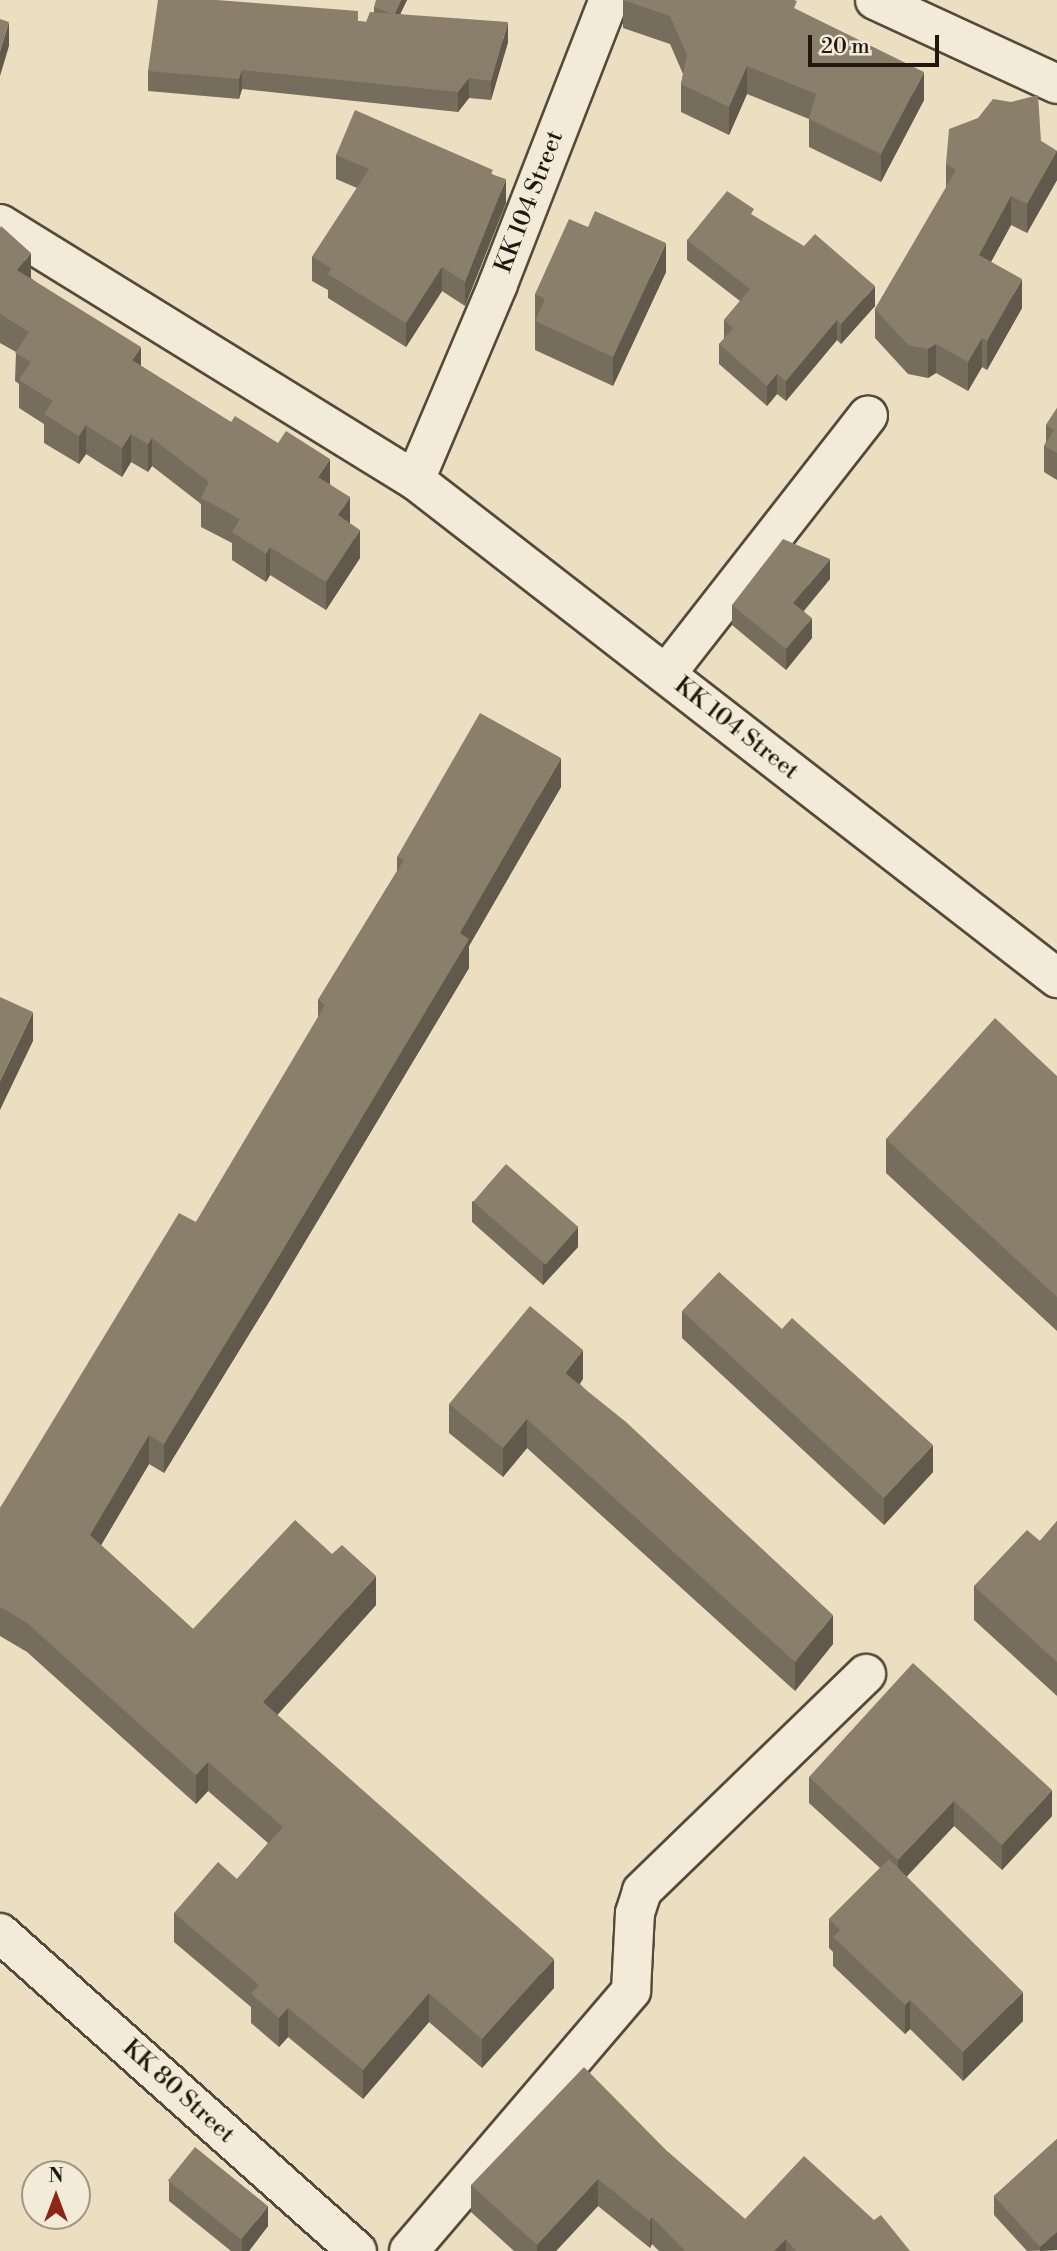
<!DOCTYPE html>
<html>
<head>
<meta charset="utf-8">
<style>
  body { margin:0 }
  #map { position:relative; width:1057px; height:2251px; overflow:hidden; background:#ecdfc1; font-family:"Libre Bodoni",serif }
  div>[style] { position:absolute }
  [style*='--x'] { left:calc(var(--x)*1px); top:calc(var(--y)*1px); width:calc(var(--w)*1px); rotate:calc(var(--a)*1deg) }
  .roads { filter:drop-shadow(2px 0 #534a3b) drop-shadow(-2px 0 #534a3b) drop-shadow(0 2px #534a3b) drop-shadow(0 -2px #534a3b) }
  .street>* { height:38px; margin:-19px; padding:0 19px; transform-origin:19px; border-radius:19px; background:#f3ead7 }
  .secondary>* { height:38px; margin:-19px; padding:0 19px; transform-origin:19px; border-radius:19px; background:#f3ead7 }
  .wall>* { inset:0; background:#776d5c }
  .shaded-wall>* { inset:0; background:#61594b }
  .building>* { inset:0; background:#8a7f6b; transform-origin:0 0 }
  span { translate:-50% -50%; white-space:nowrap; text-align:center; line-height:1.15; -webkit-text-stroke:5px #f3ead7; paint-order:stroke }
  .street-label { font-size:24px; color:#20180e }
  .north { position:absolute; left:21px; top:2160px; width:70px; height:70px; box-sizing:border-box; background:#f3ead7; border:2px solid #9f9687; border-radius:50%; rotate:0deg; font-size:19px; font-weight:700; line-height:28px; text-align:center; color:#20180e }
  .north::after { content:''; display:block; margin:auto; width:24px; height:32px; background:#8f2418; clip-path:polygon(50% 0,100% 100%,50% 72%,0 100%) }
  .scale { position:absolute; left:808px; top:35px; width:131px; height:32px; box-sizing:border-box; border:4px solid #20180e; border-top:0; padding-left:9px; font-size:21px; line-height:24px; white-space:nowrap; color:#20180e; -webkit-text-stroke:5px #f3ead7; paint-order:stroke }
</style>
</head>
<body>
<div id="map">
  <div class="roads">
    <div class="street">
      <i style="--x:875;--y:0;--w:200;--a:24.8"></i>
      <i style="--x:415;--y:480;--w:213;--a:-67"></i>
      <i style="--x:498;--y:284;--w:305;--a:-68.7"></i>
      <i style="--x:666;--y:674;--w:328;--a:-52"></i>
      <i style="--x:0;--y:1933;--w:478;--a:41.7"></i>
      <i style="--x:409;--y:2251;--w:342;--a:-49.5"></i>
      <i style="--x:631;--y:1991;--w:78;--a:-87.1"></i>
      <i style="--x:635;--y:1913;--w:23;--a:-72"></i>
      <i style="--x:642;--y:1891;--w:312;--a:-44.1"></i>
    </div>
    <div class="secondary">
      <i style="--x:0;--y:224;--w:488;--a:31.7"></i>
      <i style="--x:415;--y:480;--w:813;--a:37.8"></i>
    </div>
  </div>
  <div class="wall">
    <i style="clip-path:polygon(407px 0,400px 14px,508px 42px,491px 100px,469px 98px,458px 112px,242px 89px,239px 99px,148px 91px,148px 71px,358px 21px,366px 22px,374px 12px,374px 7px)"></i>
    <i style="clip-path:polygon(623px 0,797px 10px,924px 100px,881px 182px,809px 147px,809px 119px,747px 94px,729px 135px,681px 112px,681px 84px,683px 74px,670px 44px,623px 28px)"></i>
    <i style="clip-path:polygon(1041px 141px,1057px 151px,1057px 180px,1027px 233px,1011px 225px,991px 262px,1022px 308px,987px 370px,982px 367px,968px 391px,936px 373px,928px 378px,908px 374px,875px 338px,875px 309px,946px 188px,946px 164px)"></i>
    <i style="clip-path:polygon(336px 155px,493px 174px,506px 203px,465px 306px,442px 291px,406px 347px,328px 298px,328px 290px,312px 281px,312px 257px,357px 188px,336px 179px)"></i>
    <i style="clip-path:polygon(754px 216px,875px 306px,841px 344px,837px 340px,786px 401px,777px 394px,767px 406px,719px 364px,719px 344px,724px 339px,724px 320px,740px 301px,687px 260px,687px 240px)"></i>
    <i style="clip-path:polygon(0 228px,31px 278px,141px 366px,330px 484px,350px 524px,360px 558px,326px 610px,270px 575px,266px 582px,232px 560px,232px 543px,201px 527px,201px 504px,152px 466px,148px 472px,131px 462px,122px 477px,86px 454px,79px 464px,44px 443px,44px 424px,19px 408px,19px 384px,15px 381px,16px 352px,0 343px)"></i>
    <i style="clip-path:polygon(666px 272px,613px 386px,535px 350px,535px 294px)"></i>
    <i style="clip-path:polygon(1057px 408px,1057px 480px,1044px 472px,1044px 446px,1046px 442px,1046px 425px)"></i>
    <i style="clip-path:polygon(830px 579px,804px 611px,812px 638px,786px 670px,732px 625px,732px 605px)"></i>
    <i style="clip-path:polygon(561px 787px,469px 946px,469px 968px,272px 1297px,164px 1473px,149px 1464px,101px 1545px,193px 1629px,376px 1605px,277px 1715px,554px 1988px,482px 2068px,429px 2022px,363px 2099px,288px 2037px,279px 2047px,251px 2023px,251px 2007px,174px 1942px,174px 1913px,237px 1879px,268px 1843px,208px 1791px,196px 1804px,27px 1652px,0 1636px,0 1508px,196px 1222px,318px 1018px,318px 1000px,397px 871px,397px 857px)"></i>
    <i style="clip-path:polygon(1057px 1076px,1057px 1331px,886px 1173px,886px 1139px)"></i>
    <i style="clip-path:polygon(472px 1201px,578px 1247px,543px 1285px,472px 1222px)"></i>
    <i style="clip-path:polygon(682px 1311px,933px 1472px,884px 1525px,682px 1338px)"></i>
    <i style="clip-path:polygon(583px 1379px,580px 1384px,833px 1644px,795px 1691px,527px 1448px,503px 1477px,449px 1433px,449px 1404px)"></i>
    <i style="clip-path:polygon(1057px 1521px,1057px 1696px,974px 1620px,974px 1586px,1040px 1541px)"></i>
    <i style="clip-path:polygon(809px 1777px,1052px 1816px,1002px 1870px,954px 1826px,906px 1877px,1023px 2021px,963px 2081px,910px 2029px,905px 2034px,833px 1966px,833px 1952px,829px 1948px,829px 1919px,880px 1868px,809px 1803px)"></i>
    <i style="clip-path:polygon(1057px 2139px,1057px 2250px,1027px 2251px,994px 2215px,994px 2196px)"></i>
    <i style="clip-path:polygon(668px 2152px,745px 2219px,910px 2251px,659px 2251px,652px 2244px,650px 2248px,598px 2206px,556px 2251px,514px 2251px,471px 2212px,471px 2185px)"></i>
    <i style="clip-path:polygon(169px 2181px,268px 2226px,249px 2251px,231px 2251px,169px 2201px)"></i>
  </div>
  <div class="shaded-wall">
    <i style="clip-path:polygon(401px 0,407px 0,394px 27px,394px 15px)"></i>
    <i style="clip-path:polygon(9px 22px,9px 46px,0 76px,0 51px)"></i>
    <i style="clip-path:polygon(508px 22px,508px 42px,491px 100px,491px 81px)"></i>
    <i style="clip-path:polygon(747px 66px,747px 94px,729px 135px,729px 107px)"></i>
    <i style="clip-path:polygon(242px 70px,242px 89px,239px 99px,239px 79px)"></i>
    <i style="clip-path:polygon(924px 72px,924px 100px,881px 182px,881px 154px)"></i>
    <i style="clip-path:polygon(469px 78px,469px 98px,458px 112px,458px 92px)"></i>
    <i style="clip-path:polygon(1057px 151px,1057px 180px,1027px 233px,1027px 204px)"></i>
    <i style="clip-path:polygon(506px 179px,506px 203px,465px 306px,465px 282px)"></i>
    <i style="clip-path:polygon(1011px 196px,1011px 225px,979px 284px,979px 255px)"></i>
    <i style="clip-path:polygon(666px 243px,666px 272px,613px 386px,613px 357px)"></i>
    <i style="clip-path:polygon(31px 253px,31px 282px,17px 270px)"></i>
    <i style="clip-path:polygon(442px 267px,442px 291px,406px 347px,406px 323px)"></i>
    <i style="clip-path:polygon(1022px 279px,1022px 308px,987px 370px,987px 341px)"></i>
    <i style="clip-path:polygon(875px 286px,875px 306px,841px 344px,841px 324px)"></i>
    <i style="clip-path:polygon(837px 320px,837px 340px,786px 401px,786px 381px)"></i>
    <i style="clip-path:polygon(982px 338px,982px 367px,968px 391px,968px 362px)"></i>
    <i style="clip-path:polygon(936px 344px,936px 373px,928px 378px,928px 349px)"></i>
    <i style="clip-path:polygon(141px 347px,141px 376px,132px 360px)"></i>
    <i style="clip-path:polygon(777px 374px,777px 394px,767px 406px,767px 386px)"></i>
    <i style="clip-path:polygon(86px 425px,86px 454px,79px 464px,79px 436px)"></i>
    <i style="clip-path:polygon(131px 434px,131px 462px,122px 477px,122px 448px)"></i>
    <i style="clip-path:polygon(152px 438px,152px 466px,148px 472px,148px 444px)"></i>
    <i style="clip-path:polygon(330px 459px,330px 488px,318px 477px)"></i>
    <i style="clip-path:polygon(350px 497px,350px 525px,338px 515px)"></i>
    <i style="clip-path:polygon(360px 530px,360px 558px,326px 610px,326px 582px)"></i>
    <i style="clip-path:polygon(270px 547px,270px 575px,266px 582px,266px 554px)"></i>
    <i style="clip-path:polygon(830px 559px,830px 579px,793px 623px,793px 603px)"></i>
    <i style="clip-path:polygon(812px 618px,812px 638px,786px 670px,786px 649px)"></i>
    <i style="clip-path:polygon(561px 758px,561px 787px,469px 946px,469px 968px,272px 1297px,164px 1473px,164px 1444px)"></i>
    <i style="clip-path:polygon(33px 1012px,33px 1041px,0 1110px,0 1081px)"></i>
    <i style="clip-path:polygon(578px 1227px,578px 1247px,543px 1285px,543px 1264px)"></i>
    <i style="clip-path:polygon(583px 1350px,583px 1379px,565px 1402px,565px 1373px)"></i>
    <i style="clip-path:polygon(527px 1419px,527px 1448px,503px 1477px,503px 1448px)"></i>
    <i style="clip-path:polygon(149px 1435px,149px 1464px,90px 1564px,90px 1535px)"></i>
    <i style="clip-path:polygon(933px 1445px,933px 1472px,884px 1525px,884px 1498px)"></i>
    <i style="clip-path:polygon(376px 1576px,376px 1605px,263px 1731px,263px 1702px)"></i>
    <i style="clip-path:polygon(833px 1615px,833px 1644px,795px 1691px,795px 1662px)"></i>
    <i style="clip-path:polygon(208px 1762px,208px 1791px,196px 1804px,196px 1775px)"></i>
    <i style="clip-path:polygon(1052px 1790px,1052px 1816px,1002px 1870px,1002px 1845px)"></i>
    <i style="clip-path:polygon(954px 1801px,954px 1826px,898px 1886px,898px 1860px)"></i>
    <i style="clip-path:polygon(554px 1959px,554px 1988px,482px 2068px,482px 2039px)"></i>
    <i style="clip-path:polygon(1023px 1992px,1023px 2021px,963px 2081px,963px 2052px)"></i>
    <i style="clip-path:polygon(429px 1993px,429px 2022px,363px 2099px,363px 2070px)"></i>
    <i style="clip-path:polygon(910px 2000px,910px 2029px,905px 2034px,905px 2005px)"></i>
    <i style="clip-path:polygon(288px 2008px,288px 2037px,279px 2047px,279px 2018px)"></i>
    <i style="clip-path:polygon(598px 2179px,598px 2206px,556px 2251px,537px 2251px,537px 2245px)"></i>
    <i style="clip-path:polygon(268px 2206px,268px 2226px,249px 2251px,242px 2251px,242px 2239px)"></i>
    <i style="clip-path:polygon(652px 2217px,652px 2244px,650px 2248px,650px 2221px)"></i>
    <i style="clip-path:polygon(1057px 2232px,1057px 2250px,1040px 2251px,1040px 2247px)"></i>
    <i style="clip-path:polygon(786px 2239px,786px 2251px,774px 2251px)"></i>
  </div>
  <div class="building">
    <i style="clip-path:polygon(158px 0,217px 0,358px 11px,358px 21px,366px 22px,370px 12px,508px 22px,491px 81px,469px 78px,458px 92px,242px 70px,239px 79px,148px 71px)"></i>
    <i style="clip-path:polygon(376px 0,401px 0,395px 14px,389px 13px,374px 7px)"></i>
    <i style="clip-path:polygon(623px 0,794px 0,797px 1px,794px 8px,924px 72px,881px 154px,809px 119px,816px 94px,747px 66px,729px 107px,681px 84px,687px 55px,670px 16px)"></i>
    <i style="clip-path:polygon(0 19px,9px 22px,0 51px)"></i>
    <i style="clip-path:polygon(1038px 95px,1041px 141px,1057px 151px,1027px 204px,1011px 196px,979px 255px,1022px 279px,987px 341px,982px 338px,968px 362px,936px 344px,928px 349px,908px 345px,875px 309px,956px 170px,946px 164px,949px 129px,978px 118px,993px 99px,1011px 102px)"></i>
    <i style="clip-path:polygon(355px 110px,493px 170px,491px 174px,506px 179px,465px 282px,442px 267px,406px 323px,328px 274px,331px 268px,312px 257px,369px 169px,336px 155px)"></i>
    <i style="clip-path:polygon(727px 191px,754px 209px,751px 214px,804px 246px,815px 234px,875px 286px,841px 324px,837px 320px,786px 381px,777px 374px,767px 386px,719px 344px,733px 328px,724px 320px,750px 289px,687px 240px)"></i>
    <i style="clip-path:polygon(595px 211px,666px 243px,613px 357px,535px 321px,545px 299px,535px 294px,569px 219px,588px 227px)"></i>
    <i style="clip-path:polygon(1px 226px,31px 253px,17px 270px,141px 347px,132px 360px,231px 422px,235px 416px,278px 443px,286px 431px,330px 459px,318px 477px,350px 497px,338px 515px,360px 530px,326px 582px,270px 547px,266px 554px,232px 532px,240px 519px,201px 498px,209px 482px,152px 438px,148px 444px,131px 434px,122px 448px,86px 425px,79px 436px,44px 414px,53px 401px,19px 380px,31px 362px,15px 353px,29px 332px,0 314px,0 228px)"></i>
    <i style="clip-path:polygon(1057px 408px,1057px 453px,1044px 446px,1054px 430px,1046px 425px)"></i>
    <i style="clip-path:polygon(783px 539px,830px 559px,793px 603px,812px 618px,786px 649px,732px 605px)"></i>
    <i style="clip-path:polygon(480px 713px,561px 758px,460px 933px,469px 939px,272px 1268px,164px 1444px,149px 1435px,90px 1535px,193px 1629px,295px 1520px,332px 1554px,342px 1545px,376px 1576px,263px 1702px,554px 1959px,482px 2039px,429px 1993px,363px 2070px,288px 2008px,279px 2018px,251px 1994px,259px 1985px,174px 1913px,218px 1862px,237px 1879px,283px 1827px,208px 1762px,196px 1775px,27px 1623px,0 1607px,0 1508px,179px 1213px,196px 1222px,325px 1005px,318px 1000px,404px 860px,397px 857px)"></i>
    <i style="clip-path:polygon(0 997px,33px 1012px,0 1081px)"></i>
    <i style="clip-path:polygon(995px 1018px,1057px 1076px,1057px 1297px,886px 1139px)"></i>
    <i style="left:506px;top:1164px;width:96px;height:50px;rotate:41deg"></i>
    <i style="clip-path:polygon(719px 1272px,782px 1329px,792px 1318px,933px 1445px,884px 1498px,682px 1311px)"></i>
    <i style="clip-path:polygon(530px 1306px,583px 1350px,565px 1373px,626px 1422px,833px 1615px,795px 1662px,527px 1419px,503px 1448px,449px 1404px)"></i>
    <i style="clip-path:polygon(1057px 1521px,1057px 1662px,974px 1586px,1027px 1530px,1040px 1541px)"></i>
    <i style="clip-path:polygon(913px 1663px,1052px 1790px,1002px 1845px,954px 1801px,898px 1860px,809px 1777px)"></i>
    <i style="clip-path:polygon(889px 1859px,1023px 1992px,963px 2052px,910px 2000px,905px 2005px,833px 1937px,840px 1930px,829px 1919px)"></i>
    <i style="clip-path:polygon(584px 2067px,668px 2152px,745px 2219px,804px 2156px,874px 2220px,881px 2215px,910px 2251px,796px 2251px,786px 2239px,774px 2251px,685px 2251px,652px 2217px,650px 2221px,598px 2179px,537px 2245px,471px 2185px)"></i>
    <i style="clip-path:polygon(1057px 2139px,1057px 2232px,1040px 2247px,994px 2196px)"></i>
    <i style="left:195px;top:2147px;width:94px;height:43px;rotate:39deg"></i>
  </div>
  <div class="street-label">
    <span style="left:530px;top:202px;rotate:-69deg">KK 104 Street</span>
    <span style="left:736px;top:729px;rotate:38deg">KK 104 Street</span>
    <span style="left:178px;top:2092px;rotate:42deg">KK 80 Street</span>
  </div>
  <div class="north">N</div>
  <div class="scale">20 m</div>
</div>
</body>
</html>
